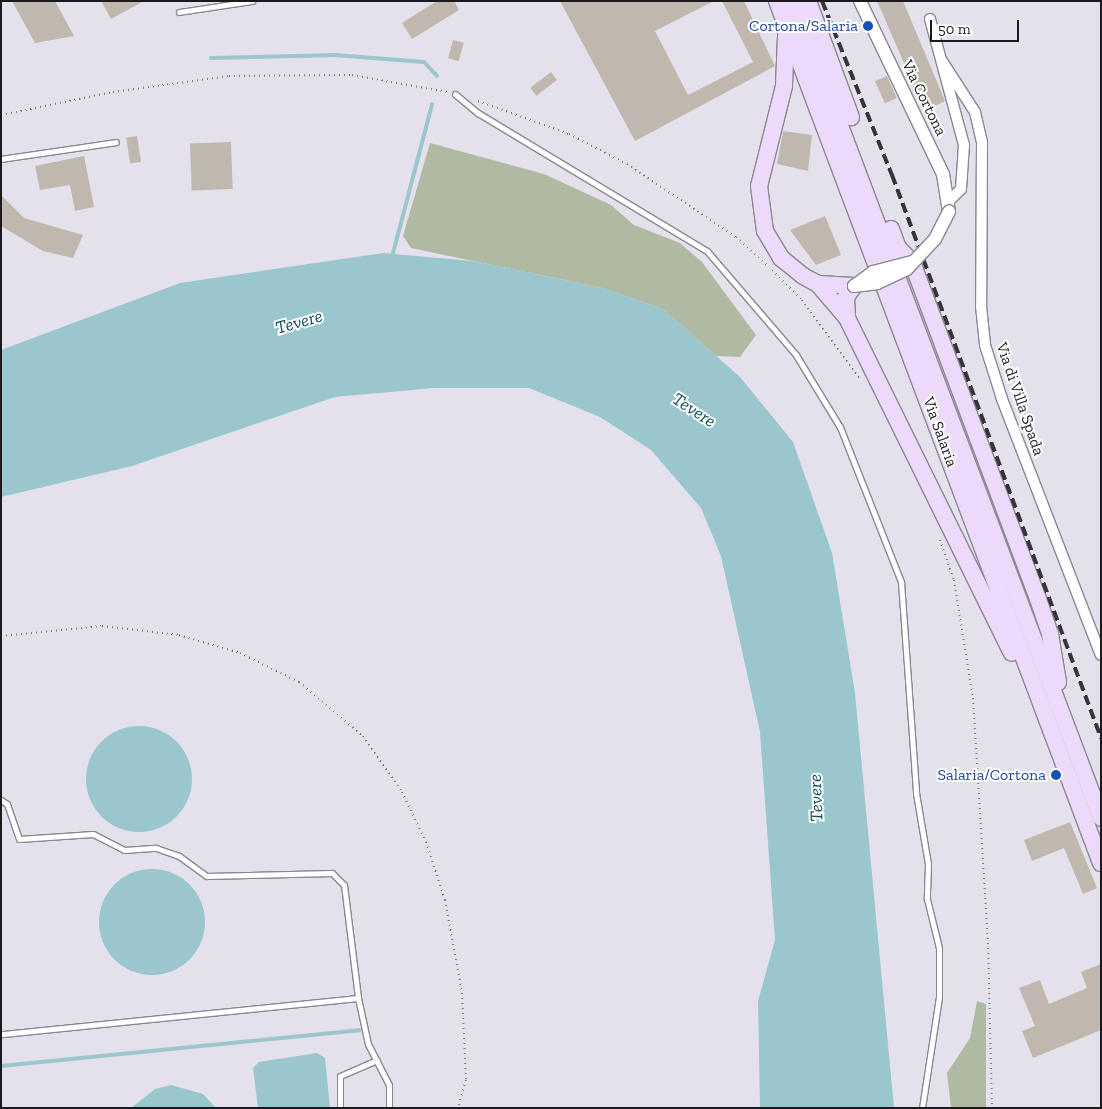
<!DOCTYPE html>
<html>
<head>
<meta charset="utf-8">
<style>
  body { margin:0 }
  #map { position:relative; width:1102px; height:1109px; overflow:hidden; background:#e4e1ed; font-family:"Zilla Slab",serif }
  div>[style] { position:absolute }
  [style*='--x'] { left:calc(var(--x)*1px); top:calc(var(--y)*1px); width:calc(var(--w)*1px); rotate:calc(var(--a)*1deg) }
  .green>* { inset:0; background:#b0baa3 }
  .water>* { inset:0; background:#9ac6cd }
  .round { border-radius:50% }
  .stream>* { height:4px; margin:-2px; padding:0 2px; transform-origin:2px; border-radius:2px; background:#9ac6cd }
  .building>* { inset:0; background:#c0b8ae; transform-origin:0 0 }
  .path>* { height:2px; margin-top:-1px; transform-origin:0; background:repeating-linear-gradient(90deg,#7a7880 0 1px,transparent 0 5px) }
  .roads { filter:drop-shadow(1px 0 #898791) drop-shadow(-1px 0 #898791) drop-shadow(0 1px #898791) drop-shadow(0 -1px #898791) }
  .service>* { height:5px; margin:-2.5px; padding:0 2.5px; transform-origin:2.5px; border-radius:2.5px; background:#fff }
  .minor>* { height:10px; margin:-5px; padding:0 5px; transform-origin:5px; border-radius:5px; background:#fff }
  .tertiary>* { height:12px; margin:-6px; padding:0 6px; transform-origin:6px; border-radius:6px; background:#fff }
  .primary>* { height:16px; margin:-8px; padding:0 8px; transform-origin:8px; border-radius:8px; background:#eddafa }
  .rail>* { height:4px; margin-top:-2px; transform-origin:0; background:repeating-linear-gradient(90deg,#363439 0 10px,transparent 0 15px) }
  .bridges { filter:drop-shadow(1px 0 #898791) drop-shadow(-1px 0 #898791) drop-shadow(0 1px #898791) drop-shadow(0 -1px #898791) }
  .tertiary-bridge>* { height:12px; margin:-6px; padding:0 6px; transform-origin:6px; border-radius:6px; background:#fff }
  .dots>* { width:14px; height:14px; translate:-50% -50%; box-sizing:border-box; border:2px solid #fff; border-radius:50% }
  span { translate:-50% -50%; white-space:nowrap; text-align:center; line-height:1.15; -webkit-text-stroke:4px #fff; paint-order:stroke }
  .transit-label { font-size:16px; color:#164399 }
  .right { translate:-100% -50%; text-align:right }
  .street-label { font-size:16px; color:#1a191d }
  .water-label { font-size:18px; color:#0f5057; font-style:italic }
  .frame { position:absolute; inset:0; border:2px solid #1a191d; pointer-events:none }
  .scale { position:absolute; left:930px; top:20px; width:89px; height:22px; box-sizing:border-box; border:2px solid #1a191d; border-top:0; padding-left:6px; font-size:15px; line-height:18px; white-space:nowrap; color:#1a191d; -webkit-text-stroke:4px #fff; paint-order:stroke }
</style>
</head>
<body>
<div id="map">
  <div class="green">
    <i style="clip-path:polygon(430px 143px,544px 174px,611px 205px,634px 225px,680px 243px,702px 262px,756px 335px,740px 357px,716px 356px,663px 309px,602px 288px,411px 248px,403px 236px)"></i>
    <i style="clip-path:polygon(977px 1001px,986px 1004px,986px 1108px,951px 1108px,947px 1073px,970px 1038px)"></i>
  </div>
  <div class="water">
    <i style="clip-path:polygon(383px 253px,473px 261px,602px 288px,663px 309px,740px 377px,793px 442px,832px 553px,855px 693px,894px 1108px,760px 1108px,758px 1001px,775px 940px,760px 732px,721px 556px,701px 508px,651px 450px,600px 417px,529px 388px,434px 388px,335px 397px,132px 466px,1px 497px,1px 350px,180px 283px)"></i>
    <i class="round" style="left:86px;top:726px;width:106px;height:106px"></i>
    <i class="round" style="left:99px;top:869px;width:106px;height:106px"></i>
    <i style="clip-path:polygon(317px 1053px,325px 1058px,330px 1108px,258px 1108px,253px 1068px,259px 1062px)"></i>
    <i style="clip-path:polygon(171px 1085px,203px 1094px,216px 1108px,131px 1108px,155px 1089px)"></i>
  </div>
  <div class="stream">
    <i style="--x:211;--y:58;--w:124;--a:-1.4"></i>
    <i style="--x:335;--y:55;--w:89;--a:4.5"></i>
    <i style="--x:424;--y:62;--w:19;--a:47"></i>
    <i style="--x:392;--y:257;--w:158;--a:-75.3"></i>
    <i style="--x:1;--y:1066;--w:360;--a:-5.7"></i>
  </div>
  <div class="building">
    <i style="clip-path:polygon(12px 1px,55px 1px,74px 36px,35px 43px)"></i>
    <i style="clip-path:polygon(101px 1px,144px 1px,111px 19px)"></i>
    <i style="clip-path:polygon(437px 1px,454px 1px,459px 10px,412px 39px,402px 23px)"></i>
    <i style="clip-path:polygon(560px 1px,714px 1px,655px 31px,688px 95px,753px 62px,722px 1px,744px 1px,775px 66px,635px 141px)"></i>
    <i style="clip-path:polygon(877px 1px,903px 1px,945px 101px,925px 111px)"></i>
    <i style="left:453px;top:40px;width:11px;height:19px;rotate:15deg"></i>
    <i style="left:551px;top:72px;width:10px;height:26px;rotate:53deg"></i>
    <i style="left:887px;top:76px;width:24px;height:13px;rotate:66deg"></i>
    <i style="clip-path:polygon(783px 131px,812px 135px,808px 171px,777px 164px)"></i>
    <i style="left:137px;top:136px;width:26px;height:11px;rotate:81deg"></i>
    <i style="left:231px;top:142px;width:47px;height:41px;rotate:88deg"></i>
    <i style="clip-path:polygon(84px 156px,94px 207px,75px 211px,70px 185px,40px 190px,35px 166px)"></i>
    <i style="clip-path:polygon(1px 195px,24px 218px,83px 235px,73px 258px,43px 251px,1px 226px)"></i>
    <i style="clip-path:polygon(825px 216px,841px 255px,816px 265px,790px 230px)"></i>
    <i style="clip-path:polygon(1070px 822px,1097px 888px,1083px 894px,1064px 848px,1032px 861px,1024px 840px)"></i>
    <i style="clip-path:polygon(1101px 964px,1101px 1030px,1033px 1058px,1022px 1031px,1035px 1026px,1019px 988px,1040px 980px,1049px 1004px,1087px 988px,1081px 972px)"></i>
  </div>
  <div class="path">
    <i style="--x:478;--y:101;--w:97;--a:19.9"></i>
    <i style="--x:569;--y:134;--w:65;--a:27.3"></i>
    <i style="--x:627;--y:164;--w:131;--a:33.8"></i>
    <i style="--x:736;--y:237;--w:45;--a:42.3"></i>
    <i style="--x:1;--y:115;--w:114;--a:-11.6"></i>
    <i style="--x:113;--y:92;--w:117;--a:-7.9"></i>
    <i style="--x:229;--y:76;--w:123;--a:-0.5"></i>
    <i style="--x:352;--y:75;--w:97;--a:10.1"></i>
    <i style="--x:772;--y:270;--w:42;--a:45"></i>
    <i style="--x:802;--y:300;--w:98;--a:53.7"></i>
    <i style="--x:940;--y:540;--w:42;--a:70.7"></i>
    <i style="--x:954;--y:580;--w:120;--a:80.9"></i>
    <i style="--x:973;--y:698;--w:245;--a:86.5"></i>
    <i style="--x:988;--y:943;--w:165;--a:88.6"></i>
    <i style="--x:1;--y:636;--w:101;--a:-5.7"></i>
    <i style="--x:102;--y:626;--w:78;--a:6.7"></i>
    <i style="--x:179;--y:635;--w:64;--a:16.4"></i>
    <i style="--x:240;--y:653;--w:66;--a:26.2"></i>
    <i style="--x:299;--y:682;--w:84;--a:40.2"></i>
    <i style="--x:363;--y:736;--w:68;--a:55.1"></i>
    <i style="--x:402;--y:792;--w:55;--a:64.4"></i>
    <i style="--x:426;--y:842;--w:61;--a:71.9"></i>
    <i style="--x:445;--y:900;--w:95;--a:79.6"></i>
    <i style="--x:462;--y:993;--w:87;--a:87.4"></i>
    <i style="--x:466;--y:1080;--w:29;--a:106"></i>
  </div>
  <div class="roads">
    <div class="service">
      <i style="--x:179;--y:12;--w:74;--a:-8.6"></i>
      <i style="--x:455;--y:94;--w:30;--a:40"></i>
      <i style="--x:478;--y:113;--w:267;--a:31.1"></i>
      <i style="--x:707;--y:251;--w:137;--a:49.4"></i>
      <i style="--x:796;--y:355;--w:84;--a:58.6"></i>
      <i style="--x:840;--y:427;--w:167;--a:68.5"></i>
      <i style="--x:901;--y:582;--w:212;--a:85.9"></i>
      <i style="--x:916;--y:793;--w:72;--a:80.4"></i>
      <i style="--x:928;--y:864;--w:35;--a:92"></i>
      <i style="--x:927;--y:899;--w:50;--a:76.2"></i>
      <i style="--x:939;--y:948;--w:49;--a:90"></i>
      <i style="--x:939;--y:997;--w:112;--a:98.7"></i>
      <i style="--x:1;--y:159;--w:116;--a:-8.4"></i>
      <i style="--x:1;--y:800;--w:7;--a:34"></i>
      <i style="--x:7;--y:804;--w:37;--a:71"></i>
      <i style="--x:19;--y:839;--w:74;--a:-3.9"></i>
      <i style="--x:93;--y:834;--w:35;--a:27"></i>
      <i style="--x:124;--y:850;--w:32;--a:-4"></i>
      <i style="--x:156;--y:848;--w:24;--a:19"></i>
      <i style="--x:179;--y:856;--w:34;--a:36"></i>
      <i style="--x:207;--y:876;--w:125;--a:-1.4"></i>
      <i style="--x:332;--y:873;--w:17;--a:45"></i>
      <i style="--x:344;--y:885;--w:114;--a:82.9"></i>
      <i style="--x:358;--y:998;--w:359;--a:174.2"></i>
      <i style="--x:358;--y:998;--w:47;--a:77.7"></i>
      <i style="--x:368;--y:1044;--w:46;--a:62.9"></i>
      <i style="--x:389;--y:1085;--w:23;--a:90"></i>
      <i style="--x:340;--y:1108;--w:32;--a:-90"></i>
      <i style="--x:340;--y:1076;--w:40;--a:-23.4"></i>
    </div>
    <div class="minor">
      <i style="--x:930;--y:19;--w:131;--a:74.9"></i>
      <i style="--x:964;--y:145;--w:44;--a:93.9"></i>
      <i style="--x:961;--y:189;--w:16;--a:135"></i>
      <i style="--x:942;--y:61;--w:61;--a:57.1"></i>
      <i style="--x:975;--y:112;--w:31;--a:77"></i>
      <i style="--x:982;--y:142;--w:164;--a:90.3"></i>
      <i style="--x:981;--y:306;--w:39;--a:84"></i>
      <i style="--x:985;--y:345;--w:57;--a:72.5"></i>
      <i style="--x:1002;--y:399;--w:274;--a:68.9"></i>
    </div>
    <div class="tertiary">
      <i style="--x:860;--y:1;--w:192;--a:64.4"></i>
      <i style="--x:943;--y:174;--w:37;--a:81"></i>
    </div>
    <div class="primary">
      <i style="--x:777;--y:1;--w:921;--a:69.4"></i>
      <i style="--x:793;--y:1;--w:873;--a:69.34"></i>
      <i style="--x:808;--y:1;--w:124;--a:69.7"></i>
      <i style="--x:786;--y:36;--w:50;--a:92.3"></i>
      <i style="--x:784;--y:86;--w:103;--a:104"></i>
      <i style="--x:759;--y:186;--w:45;--a:82.4"></i>
      <i style="--x:765;--y:231;--w:31;--a:59"></i>
      <i style="--x:781;--y:258;--w:28;--a:39"></i>
      <i style="--x:803;--y:276;--w:17;--a:28"></i>
      <i style="--x:818;--y:284;--w:36;--a:3"></i>
      <i style="--x:891;--y:229;--w:20;--a:70"></i>
      <i style="--x:898;--y:248;--w:20;--a:45"></i>
      <i style="--x:912;--y:262;--w:360;--a:69.5"></i>
      <i style="--x:1038;--y:599;--w:37;--a:71"></i>
      <i style="--x:1050;--y:634;--w:49;--a:80.5"></i>
      <i style="--x:818;--y:284;--w:45;--a:49.5"></i>
      <i style="--x:854;--y:286;--w:14;--a:126"></i>
      <i style="--x:846;--y:297;--w:21;--a:87"></i>
      <i style="--x:847;--y:318;--w:373;--a:63.8"></i>
    </div>
  </div>
  <div class="rail">
    <i style="--x:822;--y:1;--w:188;--a:68.1"></i>
    <i style="--x:892;--y:175;--w:601;--a:69.63"></i>
  </div>
  <div class="bridges">
    <div class="tertiary-bridge">
      <i style="--x:854;--y:286;--w:23;--a:-7"></i>
      <i style="--x:877;--y:283;--w:33;--a:-25"></i>
      <i style="--x:907;--y:269;--w:41;--a:-47"></i>
      <i style="--x:935;--y:239;--w:31;--a:-63"></i>
      <i style="--x:854;--y:286;--w:24;--a:-36"></i>
      <i style="--x:873;--y:272;--w:40;--a:-14.4"></i>
    </div>
  </div>
  <div class="dots">
    <i style="left:868px;top:26px;background:#1a4fb4"></i>
    <i style="left:1056px;top:775px;background:#1a4fb4"></i>
  </div>
  <div class="transit-label">
    <span class="right" style="left:858px;top:26px">Cortona/Salaria</span>
    <span class="right" style="left:1046px;top:775px">Salaria/Cortona</span>
  </div>
  <div class="street-label">
    <span style="left:924px;top:98px;rotate:64deg">Via Cortona</span>
    <span style="left:1020px;top:399px;rotate:71deg">Via di Villa Spada</span>
    <span style="left:940px;top:432px;rotate:70deg">Via Salaria</span>
  </div>
  <div class="water-label">
    <span style="left:299px;top:322px;rotate:-16deg">Tevere</span>
    <span style="left:694px;top:410px;rotate:33deg">Tevere</span>
    <span style="left:816px;top:798px;rotate:-92deg">Tevere</span>
  </div>
  <div class="frame"></div>
  <div class="scale">50 m</div>
</div>
</body>
</html>
